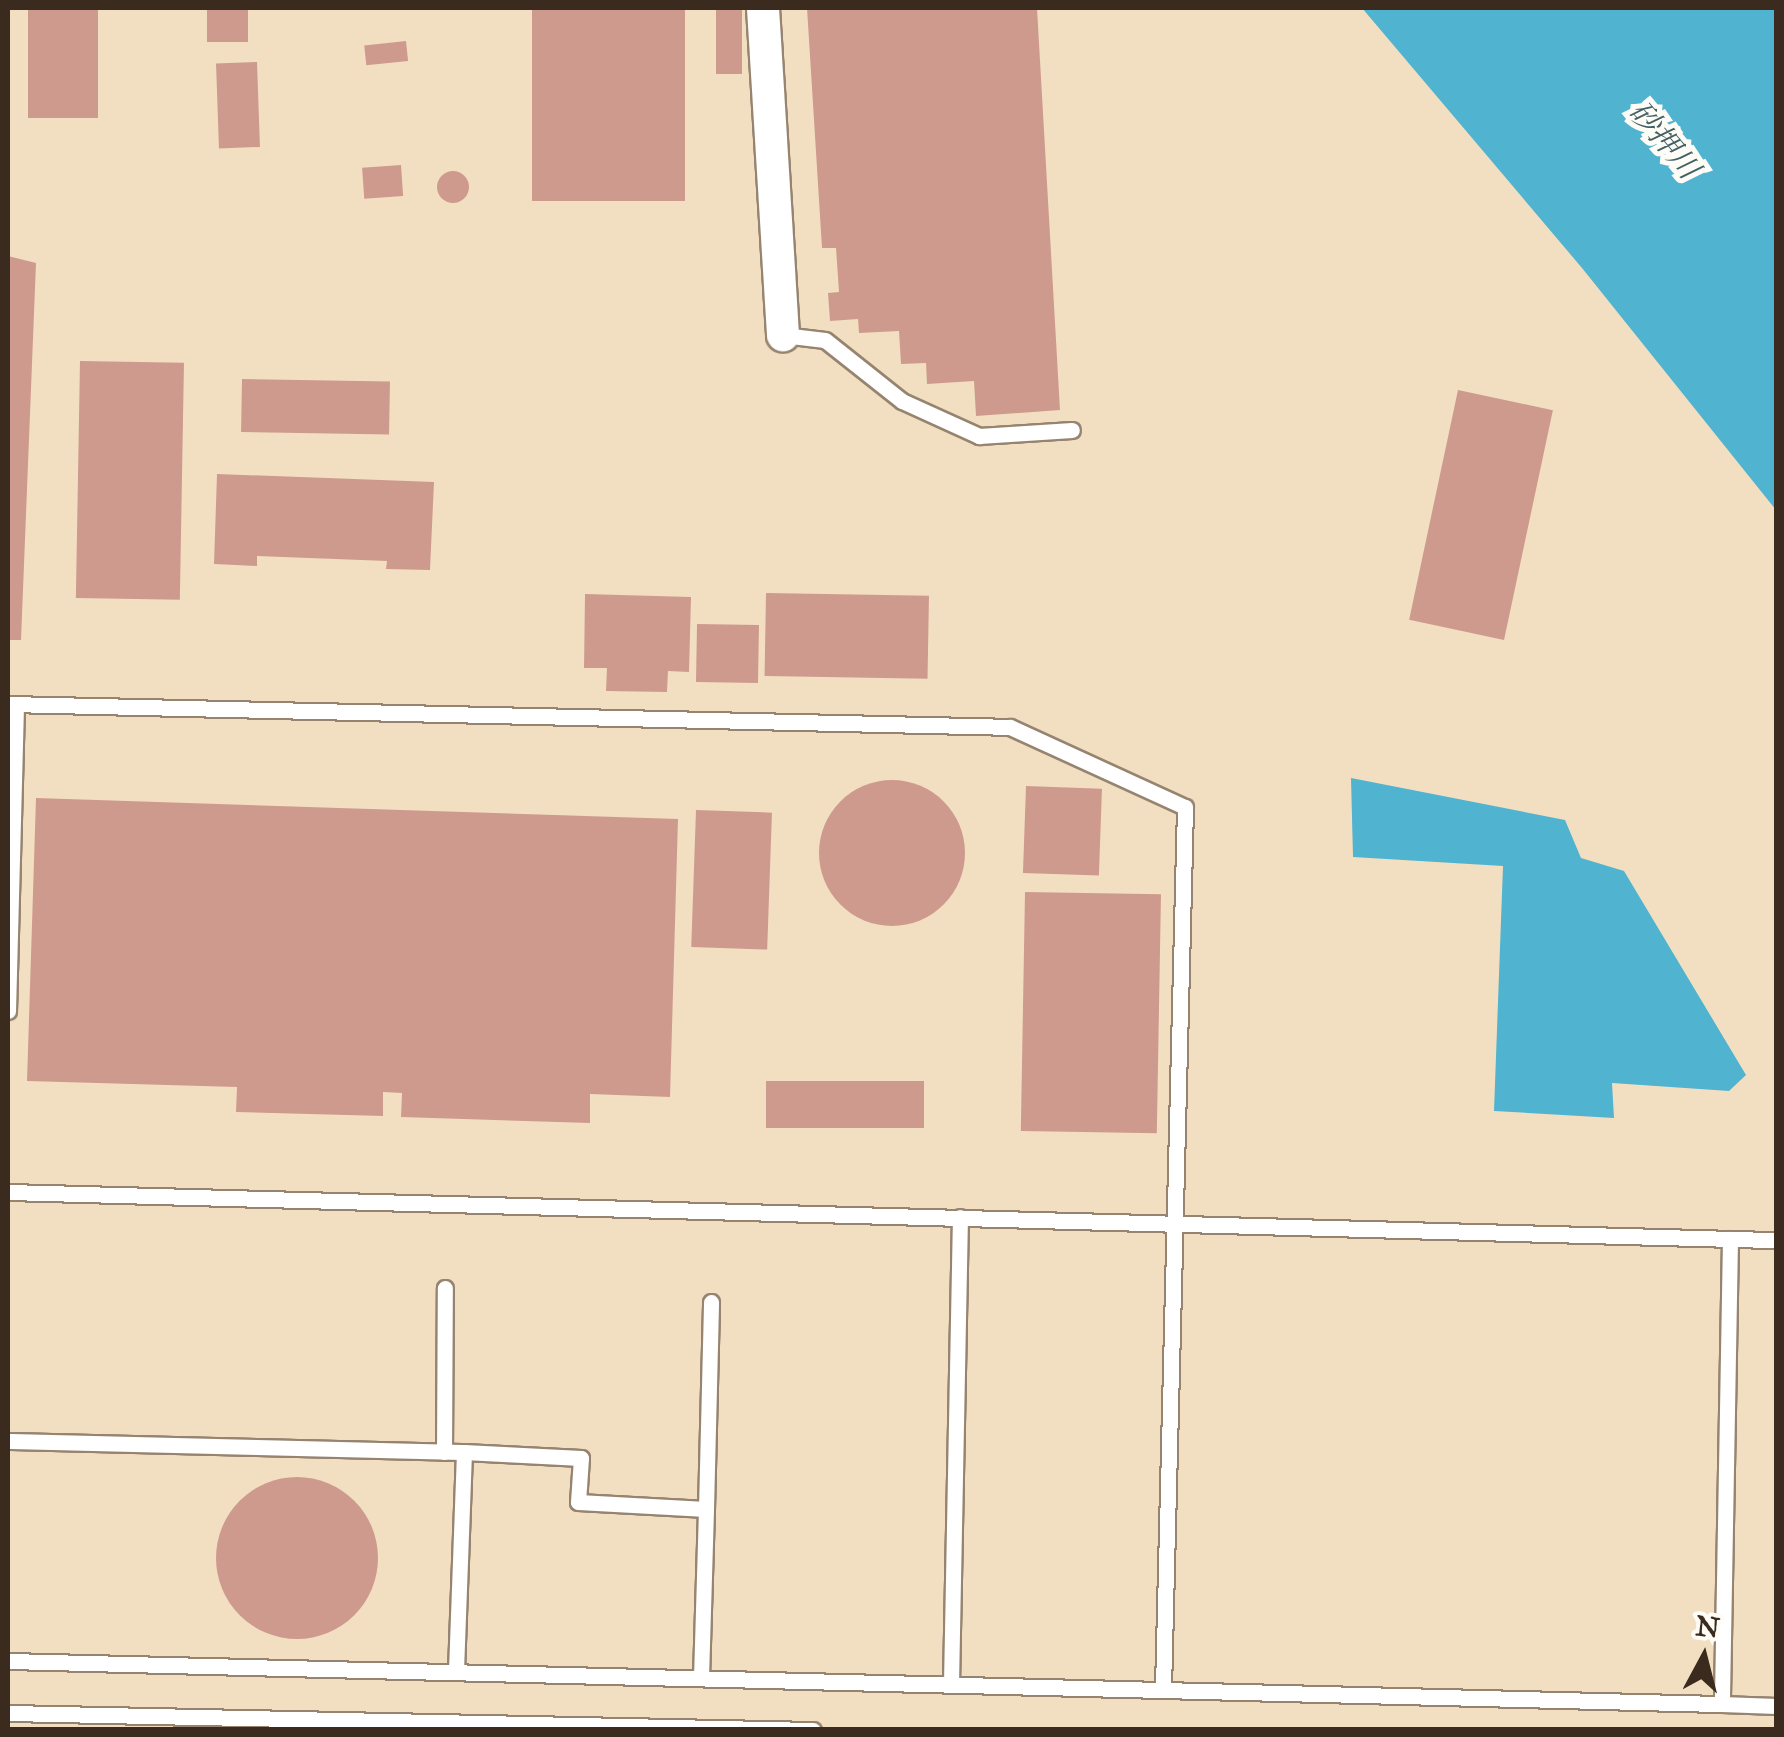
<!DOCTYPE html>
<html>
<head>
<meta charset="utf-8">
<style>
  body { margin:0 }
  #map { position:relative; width:1784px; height:1737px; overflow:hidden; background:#f2dfc1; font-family:"IM FELL Great Primer","Noto Serif JP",serif }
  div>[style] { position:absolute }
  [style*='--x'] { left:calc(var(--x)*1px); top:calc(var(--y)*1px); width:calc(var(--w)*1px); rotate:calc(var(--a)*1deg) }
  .water>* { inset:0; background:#50b3cf }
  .building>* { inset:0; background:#cf9a8e; transform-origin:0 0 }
  .round { border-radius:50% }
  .roads { filter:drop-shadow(2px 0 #968470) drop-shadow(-2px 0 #968470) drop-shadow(0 2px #968470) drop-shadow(0 -2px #968470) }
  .lane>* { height:15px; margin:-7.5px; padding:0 7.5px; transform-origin:7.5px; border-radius:7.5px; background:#fff }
  .street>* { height:32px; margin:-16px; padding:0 16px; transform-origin:16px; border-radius:16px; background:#fff }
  span { translate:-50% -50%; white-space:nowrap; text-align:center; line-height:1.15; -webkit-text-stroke:10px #fdfcf7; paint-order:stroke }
  .water-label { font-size:30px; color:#436165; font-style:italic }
  .frame { position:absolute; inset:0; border:10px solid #3b2a1e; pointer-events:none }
  .north { position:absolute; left:1654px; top:1607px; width:100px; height:100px; -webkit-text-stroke:8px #fdfcf7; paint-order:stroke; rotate:7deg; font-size:28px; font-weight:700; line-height:40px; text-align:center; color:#3b2a1e }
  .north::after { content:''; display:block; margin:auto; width:35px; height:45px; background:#3b2a1e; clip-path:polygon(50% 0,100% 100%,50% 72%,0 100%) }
</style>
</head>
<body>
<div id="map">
  <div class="water">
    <i style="clip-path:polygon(1362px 8px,1776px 8px,1776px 510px,1582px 268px)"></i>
    <i style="clip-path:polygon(1351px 778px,1565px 820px,1581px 858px,1624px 871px,1746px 1075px,1729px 1091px,1612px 1083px,1614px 1118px,1494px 1111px,1503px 866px,1353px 857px)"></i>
  </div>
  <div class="building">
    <i style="left:28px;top:8px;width:70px;height:110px"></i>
    <i style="left:207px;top:8px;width:41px;height:34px"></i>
    <i style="left:532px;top:8px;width:153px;height:193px"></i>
    <i style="left:716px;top:8px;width:26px;height:66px"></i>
    <i style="clip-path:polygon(807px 8px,1037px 8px,1060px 410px,976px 416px,974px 381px,927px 384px,926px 363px,901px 364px,899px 331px,859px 333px,858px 319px,830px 321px,828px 293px,839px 292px,836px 248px,822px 248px)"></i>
    <i style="left:406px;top:41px;width:20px;height:42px;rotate:84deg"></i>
    <i style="left:257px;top:62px;width:85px;height:41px;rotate:88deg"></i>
    <i style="left:401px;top:165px;width:31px;height:39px;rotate:86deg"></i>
    <i class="round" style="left:437px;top:171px;width:32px;height:32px"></i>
    <i style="clip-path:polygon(8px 256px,36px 263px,21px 640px,8px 640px)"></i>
    <i style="left:80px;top:361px;width:104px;height:237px;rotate:1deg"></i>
    <i style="left:242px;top:379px;width:148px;height:53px;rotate:1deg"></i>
    <i style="left:1458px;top:390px;width:97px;height:235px;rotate:12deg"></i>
    <i style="clip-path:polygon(217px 474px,434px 482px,430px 570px,386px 569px,387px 561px,257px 556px,257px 566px,214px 564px)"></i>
    <i style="left:766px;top:593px;width:163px;height:83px;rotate:1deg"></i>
    <i style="clip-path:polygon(585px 594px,691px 597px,689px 672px,668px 671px,667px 692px,606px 691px,607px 668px,584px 668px)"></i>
    <i style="left:697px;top:624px;width:62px;height:58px;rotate:1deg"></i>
    <i class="round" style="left:819px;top:780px;width:146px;height:146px"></i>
    <i style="left:1026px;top:786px;width:76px;height:87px;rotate:2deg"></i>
    <i style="clip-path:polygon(36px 798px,678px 819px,670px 1097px,590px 1094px,590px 1123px,401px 1117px,402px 1093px,383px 1092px,383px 1116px,236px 1112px,237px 1087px,27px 1081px)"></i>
    <i style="left:696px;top:810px;width:76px;height:137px;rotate:2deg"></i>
    <i style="left:1025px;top:892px;width:136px;height:239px;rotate:1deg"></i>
    <i style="left:766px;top:1081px;width:158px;height:47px"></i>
    <i class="round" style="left:216px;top:1477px;width:162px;height:162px"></i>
  </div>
  <div class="roads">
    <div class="lane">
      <i style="--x:783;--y:335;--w:42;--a:6.8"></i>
      <i style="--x:825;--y:340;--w:98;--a:38.4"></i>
      <i style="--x:902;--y:401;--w:85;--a:24.4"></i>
      <i style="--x:979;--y:436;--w:93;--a:-3.7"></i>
      <i style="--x:8;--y:704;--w:1002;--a:1.31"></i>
      <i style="--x:1010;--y:727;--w:192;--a:24.6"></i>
      <i style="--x:1185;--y:807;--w:882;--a:91.43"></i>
      <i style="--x:8;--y:1011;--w:307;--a:-88.5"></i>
      <i style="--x:8;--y:1192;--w:1769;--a:1.56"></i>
      <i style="--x:1730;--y:1239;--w:465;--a:91"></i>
      <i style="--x:1722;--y:1704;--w:54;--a:2.1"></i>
      <i style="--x:8;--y:1441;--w:456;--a:1.4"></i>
      <i style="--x:464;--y:1452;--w:220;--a:92.1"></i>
      <i style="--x:444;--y:1452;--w:164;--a:-89.7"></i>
      <i style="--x:464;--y:1452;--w:117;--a:2.9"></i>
      <i style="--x:581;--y:1458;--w:44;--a:93.9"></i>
      <i style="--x:578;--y:1502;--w:128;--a:3.1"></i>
      <i style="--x:706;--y:1509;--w:169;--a:91.7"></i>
      <i style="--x:706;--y:1509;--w:207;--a:-88.6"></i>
      <i style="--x:8;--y:1661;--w:1715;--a:1.44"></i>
      <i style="--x:951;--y:1684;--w:467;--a:-88.9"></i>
      <i style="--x:8;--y:1713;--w:805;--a:1.21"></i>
    </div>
    <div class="street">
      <i style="--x:763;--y:8;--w:328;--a:86.5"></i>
    </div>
  </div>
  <div class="water-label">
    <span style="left:1664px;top:140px;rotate:50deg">砂押川</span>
  </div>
  <div class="frame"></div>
  <div class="north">N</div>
</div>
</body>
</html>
